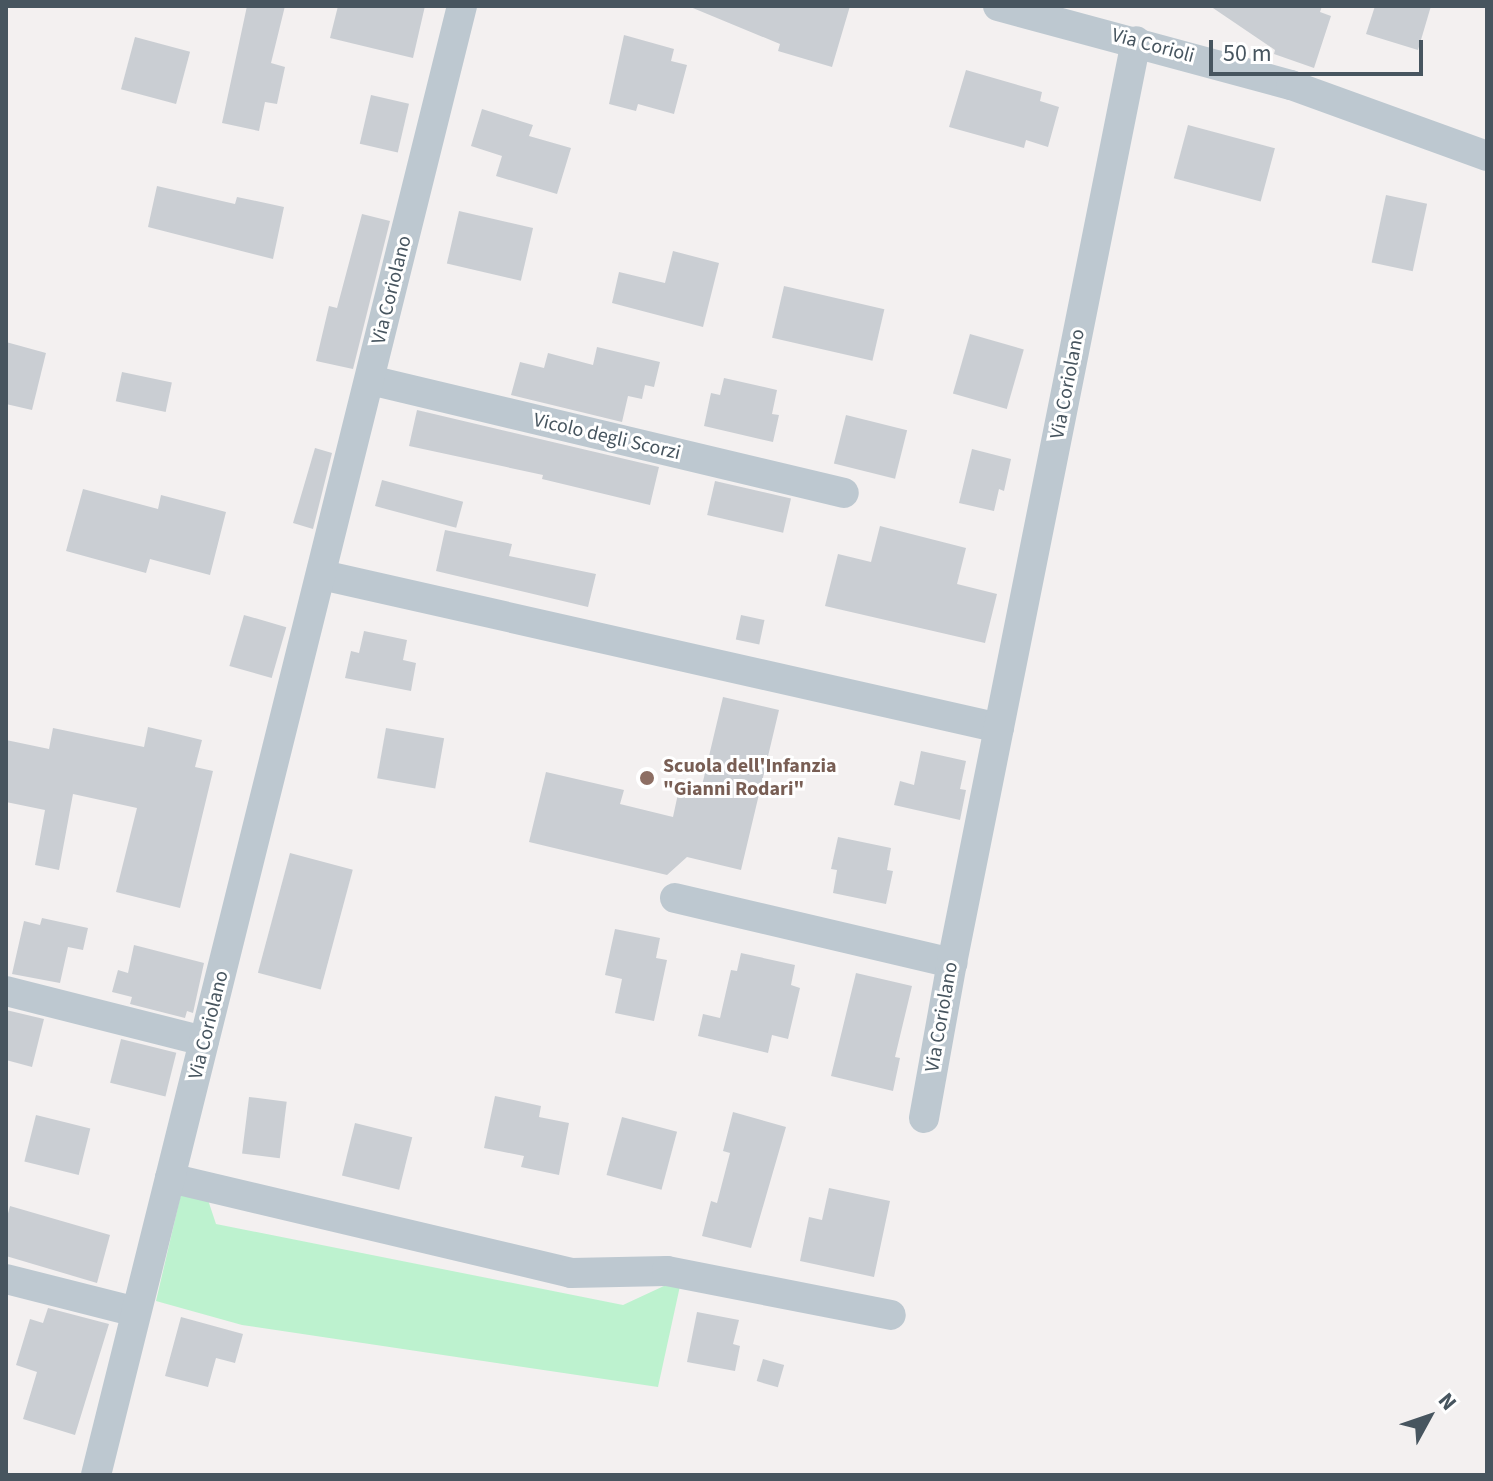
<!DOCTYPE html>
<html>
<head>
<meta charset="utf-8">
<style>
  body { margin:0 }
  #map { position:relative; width:1493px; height:1481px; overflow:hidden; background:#f3f0f0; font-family:"Source Sans 3",sans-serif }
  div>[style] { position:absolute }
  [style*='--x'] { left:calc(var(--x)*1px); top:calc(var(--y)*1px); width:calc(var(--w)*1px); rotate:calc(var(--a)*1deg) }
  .green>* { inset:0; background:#bdf2cf }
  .building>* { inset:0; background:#caced3; transform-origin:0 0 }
  .street>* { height:30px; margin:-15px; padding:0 15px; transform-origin:15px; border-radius:15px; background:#bdc8d0 }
  .dots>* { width:22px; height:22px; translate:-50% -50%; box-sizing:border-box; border:4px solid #fff; border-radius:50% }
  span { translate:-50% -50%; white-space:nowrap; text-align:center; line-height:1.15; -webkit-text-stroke:6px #fff; paint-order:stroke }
  .street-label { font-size:20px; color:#47555f }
  .education-label { font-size:20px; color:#785e54; font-weight:700 }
  .left { translate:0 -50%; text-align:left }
  .frame { position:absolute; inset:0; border:8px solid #47555f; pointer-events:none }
  .north { position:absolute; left:1389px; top:1377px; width:80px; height:80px; -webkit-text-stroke:6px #fff; paint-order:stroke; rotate:50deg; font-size:22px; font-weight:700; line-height:32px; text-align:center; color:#47555f }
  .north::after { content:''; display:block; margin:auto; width:28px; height:36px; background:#47555f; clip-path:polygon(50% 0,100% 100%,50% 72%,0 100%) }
  .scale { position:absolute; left:1209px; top:40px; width:214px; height:36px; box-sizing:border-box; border:4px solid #47555f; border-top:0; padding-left:10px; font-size:24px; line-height:28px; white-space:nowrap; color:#47555f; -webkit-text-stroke:6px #fff; paint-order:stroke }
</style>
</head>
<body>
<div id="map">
  <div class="green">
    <i style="clip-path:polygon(181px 1194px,208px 1200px,216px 1224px,623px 1305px,666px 1285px,680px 1286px,658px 1387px,242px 1325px,156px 1301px)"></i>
  </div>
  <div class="building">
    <i style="clip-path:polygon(247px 6px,285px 6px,271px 63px,285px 67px,277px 104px,265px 102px,259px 131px,222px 123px)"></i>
    <i style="clip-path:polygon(338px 6px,425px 6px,413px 58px,330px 38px)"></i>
    <i style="clip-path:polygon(688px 6px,850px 6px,832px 67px,778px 51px,780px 44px)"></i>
    <i style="clip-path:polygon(1210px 6px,1322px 6px,1320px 12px,1331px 16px,1314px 68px,1274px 54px,1275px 50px)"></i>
    <i style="clip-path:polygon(1375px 6px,1431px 6px,1418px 50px,1366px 34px)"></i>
    <i style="clip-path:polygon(624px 35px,674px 49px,671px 61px,687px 65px,674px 114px,638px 104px,636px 111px,609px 104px)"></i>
    <i style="left:135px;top:37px;width:57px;height:54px;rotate:15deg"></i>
    <i style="clip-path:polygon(966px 70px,1042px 92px,1040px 101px,1059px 107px,1048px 147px,1026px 140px,1024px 148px,949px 127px)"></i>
    <i style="left:371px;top:95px;width:39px;height:50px;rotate:13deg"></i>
    <i style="clip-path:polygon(482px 109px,533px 125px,529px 136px,571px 148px,557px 194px,496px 176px,502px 156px,471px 146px)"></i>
    <i style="left:1188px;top:125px;width:90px;height:55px;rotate:15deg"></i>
    <i style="clip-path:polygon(157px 186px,235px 204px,237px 197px,284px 207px,273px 259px,148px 227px)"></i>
    <i style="left:1386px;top:195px;width:42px;height:69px;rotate:12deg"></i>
    <i style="left:459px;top:211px;width:76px;height:54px;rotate:13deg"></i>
    <i style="clip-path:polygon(362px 214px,390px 221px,353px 369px,316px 361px,329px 306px,337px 308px)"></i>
    <i style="clip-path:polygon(673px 251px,719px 263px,703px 327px,612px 303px,619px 272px,665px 283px)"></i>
    <i style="left:784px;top:286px;width:103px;height:53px;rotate:13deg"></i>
    <i style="left:970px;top:334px;width:56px;height:62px;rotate:16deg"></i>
    <i style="clip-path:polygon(6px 342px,46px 353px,32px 410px,6px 404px)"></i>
    <i style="clip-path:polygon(597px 347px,660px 362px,654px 387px,645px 385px,642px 399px,628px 396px,622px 422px,511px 395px,520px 362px,544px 368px,548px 353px,593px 365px)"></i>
    <i style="left:122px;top:372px;width:51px;height:30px;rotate:12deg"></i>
    <i style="clip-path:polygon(724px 378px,777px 390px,772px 414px,779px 415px,773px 442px,704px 426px,711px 393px,720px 395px)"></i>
    <i style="clip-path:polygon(417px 410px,659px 467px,650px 505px,542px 479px,543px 475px,409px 446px)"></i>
    <i style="left:846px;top:415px;width:63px;height:50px;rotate:14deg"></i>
    <i style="clip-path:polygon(315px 448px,332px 453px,313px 529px,293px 523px)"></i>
    <i style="clip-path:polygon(972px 449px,1011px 459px,1004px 491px,999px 489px,994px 511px,959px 503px)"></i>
    <i style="left:382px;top:480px;width:84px;height:27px;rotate:15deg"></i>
    <i style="left:715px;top:481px;width:78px;height:35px;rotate:13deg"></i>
    <i style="clip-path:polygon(83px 489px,158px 509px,161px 495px,226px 512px,210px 575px,150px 559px,146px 573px,66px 551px)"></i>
    <i style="clip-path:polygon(880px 526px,966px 548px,957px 584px,997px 594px,985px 643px,825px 606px,838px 554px,871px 562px)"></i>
    <i style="clip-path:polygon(445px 530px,512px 544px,509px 556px,596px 574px,588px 607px,436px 571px)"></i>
    <i style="left:244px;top:615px;width:44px;height:53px;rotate:16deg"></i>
    <i style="left:741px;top:615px;width:24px;height:25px;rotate:12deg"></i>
    <i style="clip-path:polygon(364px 631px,407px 640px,403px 660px,416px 663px,411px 691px,345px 678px,351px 651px,359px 653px)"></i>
    <i style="clip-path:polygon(723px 697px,779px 710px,741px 870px,687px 857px,667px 875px,529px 842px,546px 772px,624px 790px,620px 804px,673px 817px,679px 789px,700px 794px)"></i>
    <i style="clip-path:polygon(148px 727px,202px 740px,195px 767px,213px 771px,180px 908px,116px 892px,137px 808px,73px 794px,59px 870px,35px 865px,45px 810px,6px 802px,6px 740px,49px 749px,53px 728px,144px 747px)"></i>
    <i style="left:386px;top:728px;width:59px;height:51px;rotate:10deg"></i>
    <i style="clip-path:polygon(921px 751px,966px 761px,960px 789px,966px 790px,960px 820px,894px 805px,900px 781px,914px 785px)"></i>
    <i style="clip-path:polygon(838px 837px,891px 848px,887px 870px,893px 871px,886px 904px,833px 893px,837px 870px,831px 869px)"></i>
    <i style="left:290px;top:853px;width:65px;height:124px;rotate:15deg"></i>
    <i style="clip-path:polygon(42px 918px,88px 928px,83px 950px,68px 947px,60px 983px,12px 974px,24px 921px,40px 925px)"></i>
    <i style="clip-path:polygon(615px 929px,660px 938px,656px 958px,667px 960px,654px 1021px,615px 1013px,622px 979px,605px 975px)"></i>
    <i style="clip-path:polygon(134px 945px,204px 963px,193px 1013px,187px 1011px,185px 1018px,130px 1004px,132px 997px,112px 992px,118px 970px,128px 973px)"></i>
    <i style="clip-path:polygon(741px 953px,795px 965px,791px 985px,800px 988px,788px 1039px,772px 1035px,768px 1053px,698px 1036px,703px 1014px,720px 1018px,731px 970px,737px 971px)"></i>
    <i style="clip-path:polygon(856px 973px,912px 986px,895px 1057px,900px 1058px,893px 1091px,831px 1076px)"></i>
    <i style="clip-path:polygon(6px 1010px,44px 1019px,32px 1067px,6px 1060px)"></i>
    <i style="left:121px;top:1039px;width:57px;height:45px;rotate:14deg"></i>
    <i style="clip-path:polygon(495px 1096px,541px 1106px,539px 1117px,569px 1123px,559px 1175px,521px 1167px,524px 1156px,484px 1148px)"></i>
    <i style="left:249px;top:1097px;width:38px;height:57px;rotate:7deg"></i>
    <i style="clip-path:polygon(733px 1112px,786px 1127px,751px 1248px,702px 1236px,711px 1201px,717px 1203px,730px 1153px,723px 1151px)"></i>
    <i style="left:36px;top:1115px;width:56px;height:48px;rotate:14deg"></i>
    <i style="left:622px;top:1117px;width:57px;height:60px;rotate:15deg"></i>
    <i style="left:355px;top:1123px;width:59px;height:54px;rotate:14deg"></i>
    <i style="clip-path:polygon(829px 1188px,890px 1201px,874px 1277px,800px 1261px,809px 1217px,822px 1220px)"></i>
    <i style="clip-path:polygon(10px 1206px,110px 1235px,97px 1283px,6px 1256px,6px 1221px)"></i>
    <i style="clip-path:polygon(48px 1308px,109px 1324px,75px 1435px,23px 1419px,37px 1372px,16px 1365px,30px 1319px,43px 1323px)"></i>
    <i style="clip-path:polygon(697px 1312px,739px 1320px,733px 1344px,740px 1346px,735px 1371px,687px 1362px)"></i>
    <i style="clip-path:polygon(181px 1317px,243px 1334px,235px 1363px,216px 1358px,208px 1387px,165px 1376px)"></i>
    <i style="left:763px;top:1359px;width:22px;height:23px;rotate:16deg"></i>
  </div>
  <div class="street">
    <i style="--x:998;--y:6;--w:303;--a:15.1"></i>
    <i style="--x:1291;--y:85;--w:208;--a:19.9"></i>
    <i style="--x:370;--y:380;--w:487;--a:13.4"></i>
    <i style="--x:322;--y:575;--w:694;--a:12.73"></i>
    <i style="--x:675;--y:898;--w:285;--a:13.2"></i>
    <i style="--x:6;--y:991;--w:204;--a:14.2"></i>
    <i style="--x:924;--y:1118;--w:158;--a:-79.8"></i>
    <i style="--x:952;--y:963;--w:940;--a:-78.71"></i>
    <i style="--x:170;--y:1178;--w:412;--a:13.3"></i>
    <i style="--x:571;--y:1273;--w:96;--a:-1.2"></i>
    <i style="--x:667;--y:1271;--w:228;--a:11.1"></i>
    <i style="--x:6;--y:1279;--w:134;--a:14.2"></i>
    <i style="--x:96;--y:1475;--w:1514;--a:-76.01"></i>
  </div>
  <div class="dots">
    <i style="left:647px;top:778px;background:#8d6e63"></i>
  </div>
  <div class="street-label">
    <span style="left:1153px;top:46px;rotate:15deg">Via Corioli</span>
    <span style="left:392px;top:290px;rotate:-76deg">Via Coriolano</span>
    <span style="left:1068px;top:384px;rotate:-79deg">Via Coriolano</span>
    <span style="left:607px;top:437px;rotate:13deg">Vicolo degli Scorzi</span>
    <span style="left:942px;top:1017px;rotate:-80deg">Via Coriolano</span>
    <span style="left:209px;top:1025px;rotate:-76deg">Via Coriolano</span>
  </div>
  <div class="education-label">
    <span class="left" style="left:663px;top:778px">Scuola dell'Infanzia<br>"Gianni Rodari"</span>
  </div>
  <div class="frame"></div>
  <div class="north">N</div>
  <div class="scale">50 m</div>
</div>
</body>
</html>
